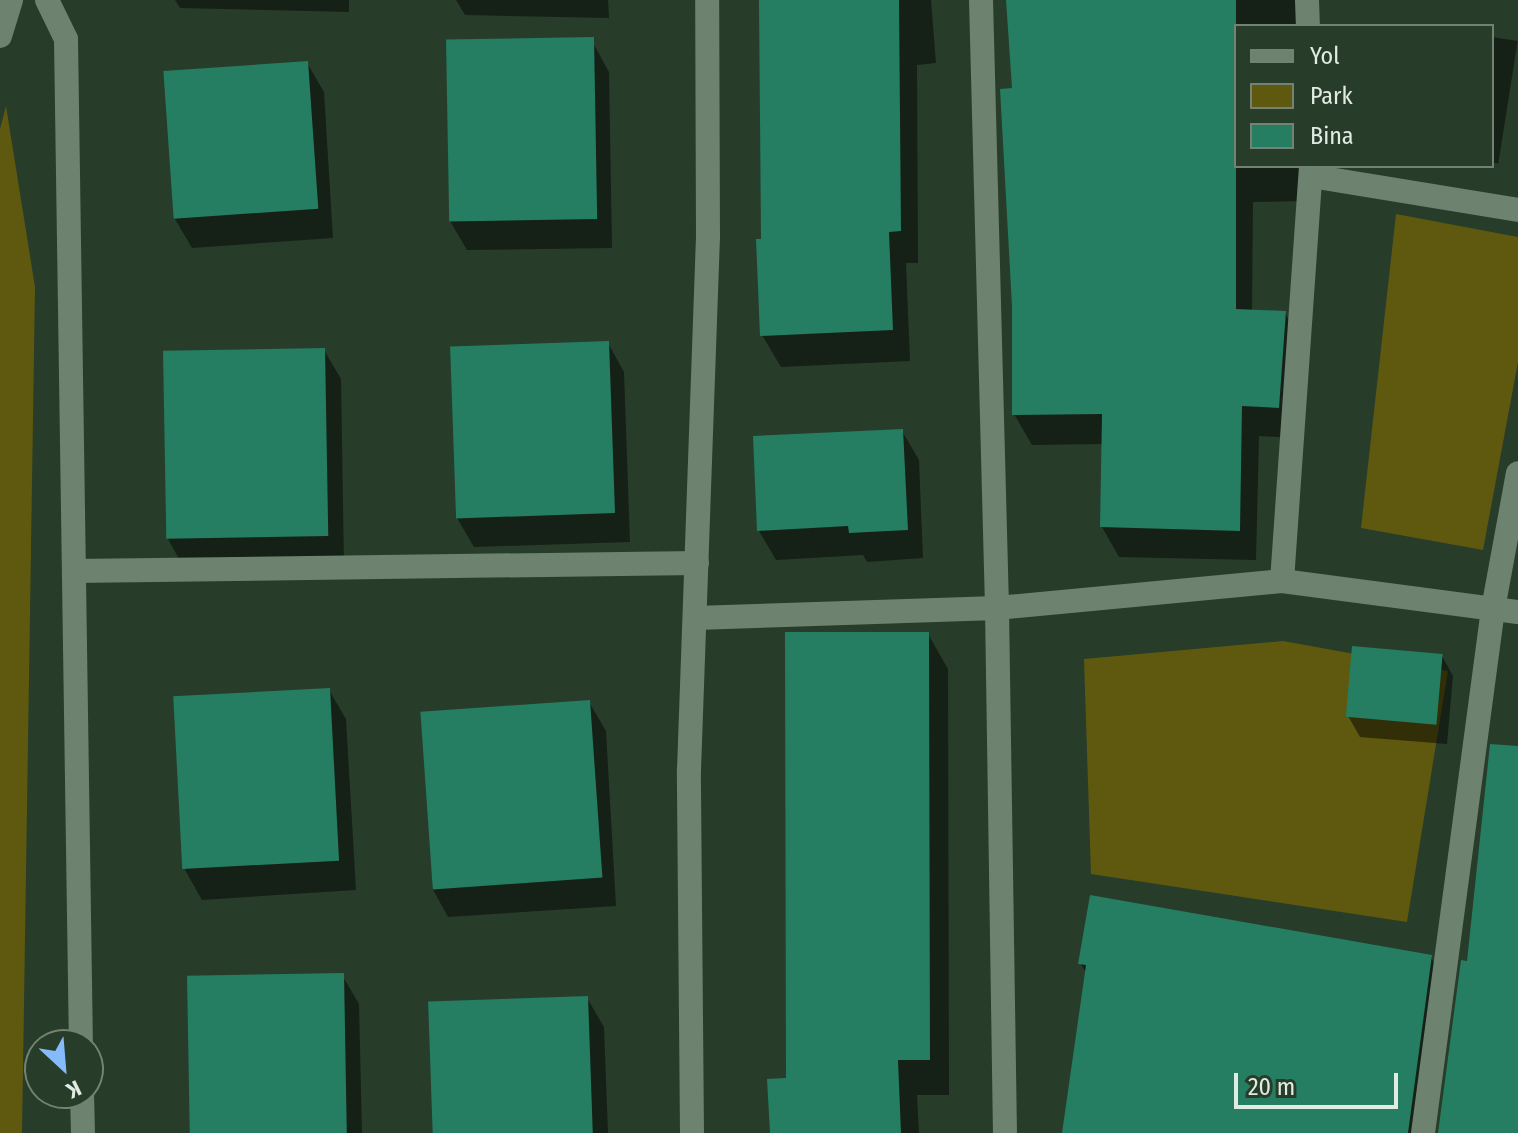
<!DOCTYPE html>
<html>
<head>
<meta charset="utf-8">
<style>
  body { margin:0 }
  #map { position:relative; width:1518px; height:1133px; overflow:hidden; background:#283c2a; font-family:"Fira Sans Condensed",sans-serif }
  div>[style] { position:absolute }
  [style*='--x'] { left:calc(var(--x)*1px); top:calc(var(--y)*1px); width:calc(var(--w)*1px); rotate:calc(var(--a)*1deg) }
  .green>* { inset:0; background:#5e590f }
  .shadow>* { inset:0; background:#0007; transform-origin:0 0 }
  .building>* { inset:0; background:#257d62; transform-origin:0 0 }
  .minor>* { height:24px; margin:-12px; padding:0 12px; transform-origin:12px; border-radius:12px; background:#6d836f }
  span { translate:-50% -50%; white-space:nowrap; text-align:center; line-height:1.15; -webkit-text-stroke:8px #283c2a; paint-order:stroke }
  .legend { position:absolute; left:1234px; top:24px; width:260px; height:144px; box-sizing:border-box; background:#283c2a; border:2px solid #728273; margin:0; padding:10px 14px; list-style:none; font-size:24px; color:#e0ece1 }
  .legend li { display:flex; align-items:center; gap:16px; height:40px }
  .legend b { width:40px; border:2px solid #728273 }
  .north { position:absolute; left:24px; top:1029px; width:80px; height:80px; box-sizing:border-box; background:#283c2a; border:2px solid #728273; border-radius:50%; rotate:154deg; font-size:22px; font-weight:700; line-height:32px; text-align:center; color:#e0ece1 }
  .north::after { content:''; display:block; margin:auto; width:28px; height:36px; background:#86bbfb; clip-path:polygon(50% 0,100% 100%,50% 72%,0 100%) }
  .scale { position:absolute; left:1234px; top:1073px; width:164px; height:36px; box-sizing:border-box; border:4px solid #e0ece1; border-top:0; padding-left:10px; font-size:24px; line-height:28px; white-space:nowrap; color:#e0ece1; -webkit-text-stroke:6px #283c2a; paint-order:stroke }
</style>
</head>
<body>
<div id="map">
  <div class="green">
    <i style="clip-path:polygon(6px 106px,35px 287px,22px 1133px,0 1133px,0 129px)"></i>
    <i style="clip-path:polygon(1396px 214px,1518px 237px,1518px 362px,1483px 550px,1361px 528px)"></i>
    <i style="clip-path:polygon(1283px 641px,1448px 671px,1407px 922px,1091px 874px,1084px 659px)"></i>
  </div>
  <div class="shadow">
    <i style="clip-path:polygon(175px 0,349px 0,349px 12px,180px 8px)"></i>
    <i style="clip-path:polygon(456px 0,623px 0,608px 0,609px 18px,465px 15px)"></i>
    <i style="clip-path:polygon(760px 0,931px 0,936px 63px,917px 65px,918px 263px,906px 263px,910px 361px,781px 367px,762px 335px)"></i>
    <i style="clip-path:polygon(1008px 0,1304px 0,1304px 26px,1236px 26px,1236px 166px,1305px 166px,1306px 201px,1253px 202px,1252px 312px,1285px 313px,1302px 344px,1296px 438px,1259px 436px,1256px 560px,1119px 557px,1102px 527px,1103px 444px,1032px 445px,1014px 414px,1014px 90px)"></i>
    <i style="left:1492px;top:37px;width:26px;height:124px;rotate:9deg"></i>
    <i style="clip-path:polygon(593px 43px,609px 72px,612px 248px,467px 250px,450px 221px)"></i>
    <i style="clip-path:polygon(307px 63px,324px 92px,333px 238px,192px 248px,175px 219px)"></i>
    <i style="clip-path:polygon(608px 343px,624px 372px,630px 542px,474px 547px,457px 518px)"></i>
    <i style="clip-path:polygon(324px 350px,341px 379px,344px 565px,184px 568px,168px 539px)"></i>
    <i style="clip-path:polygon(902px 431px,919px 460px,923px 558px,867px 562px,863px 555px,776px 560px,759px 531px)"></i>
    <i style="clip-path:polygon(928px 634px,948px 669px,949px 1095px,917px 1095px,919px 1133px,772px 1133px)"></i>
    <i style="clip-path:polygon(1442px 656px,1453px 676px,1447px 744px,1360px 737px,1348px 716px)"></i>
    <i style="clip-path:polygon(329px 690px,346px 719px,356px 890px,202px 900px,185px 870px)"></i>
    <i style="clip-path:polygon(589px 702px,606px 731px,616px 906px,448px 917px,432px 888px)"></i>
    <i style="clip-path:polygon(1430px 956px,1447px 985px,1427px 1133px,1065px 1133px,1087px 974px,1080px 963px)"></i>
    <i style="clip-path:polygon(342px 975px,359px 1004px,362px 1133px,193px 1133px)"></i>
    <i style="clip-path:polygon(587px 998px,604px 1027px,608px 1133px,434px 1133px)"></i>
  </div>
  <div class="building">
    <i style="clip-path:polygon(759px 0,899px 0,901px 231px,889px 232px,893px 330px,760px 336px,756px 239px,761px 239px)"></i>
    <i style="clip-path:polygon(1006px 0,1236px 0,1236px 309px,1286px 311px,1279px 408px,1242px 406px,1240px 531px,1100px 527px,1102px 414px,1012px 415px,1012px 306px,1000px 89px,1012px 88px)"></i>
    <i style="left:594px;top:37px;width:182px;height:148px;rotate:89deg"></i>
    <i style="left:308px;top:61px;width:148px;height:145px;rotate:86deg"></i>
    <i style="left:609px;top:341px;width:172px;height:159px;rotate:88deg"></i>
    <i style="left:325px;top:348px;width:188px;height:162px;rotate:89deg"></i>
    <i style="clip-path:polygon(903px 429px,908px 530px,849px 533px,848px 526px,757px 531px,753px 436px)"></i>
    <i style="clip-path:polygon(785px 632px,929px 632px,930px 1060px,898px 1060px,901px 1133px,770px 1133px,767px 1079px,786px 1078px)"></i>
    <i style="left:1352px;top:646px;width:91px;height:71px;rotate:5deg"></i>
    <i style="left:330px;top:688px;width:173px;height:157px;rotate:87deg"></i>
    <i style="left:590px;top:700px;width:178px;height:170px;rotate:86deg"></i>
    <i style="clip-path:polygon(1490px 744px,1518px 746px,1518px 1133px,1438px 1133px,1461px 960px,1467px 961px)"></i>
    <i style="clip-path:polygon(1090px 895px,1432px 955px,1408px 1133px,1062px 1133px,1086px 965px,1078px 964px)"></i>
    <i style="left:344px;top:973px;width:160px;height:157px;rotate:89deg"></i>
    <i style="left:588px;top:996px;width:137px;height:160px;rotate:88deg"></i>
  </div>
  <div class="minor">
    <i style="--x:47;--y:0;--w:43;--a:64"></i>
    <i style="--x:66;--y:39;--w:1006;--a:89.15"></i>
    <i style="--x:981;--y:0;--w:608;--a:88.49"></i>
    <i style="--x:997;--y:608;--w:525;--a:89.13"></i>
    <i style="--x:1307;--y:0;--w:26;--a:88"></i>
    <i style="--x:0;--y:36;--w:38;--a:-73"></i>
    <i style="--x:1311;--y:176;--w:210;--a:9.3"></i>
    <i style="--x:74;--y:571;--w:623;--a:-0.74"></i>
    <i style="--x:1282;--y:581;--w:416;--a:-86"></i>
    <i style="--x:695;--y:618;--w:302;--a:-1.9"></i>
    <i style="--x:997;--y:608;--w:286;--a:-5.4"></i>
    <i style="--x:1282;--y:581;--w:238;--a:7.5"></i>
    <i style="--x:82;--y:1093;--w:40;--a:88.6"></i>
    <i style="--x:692;--y:1133;--w:363;--a:-90.5"></i>
    <i style="--x:689;--y:770;--w:533;--a:-87.96"></i>
    <i style="--x:708;--y:237;--w:237;--a:-90.2"></i>
    <i style="--x:1423;--y:1133;--w:529;--a:-82.39"></i>
    <i style="--x:1493;--y:609;--w:138;--a:-79.6"></i>
  </div>
  <ul class="legend">
  <li><b style="height:10px;background:#6d836f"></b>Yol</li>
  <li><b style="height:22px;background:#5e590f"></b>Park</li>
  <li><b style="height:22px;background:#257d62"></b>Bina</li>
  </ul>
  <div class="north">K</div>
  <div class="scale">20 m</div>
</div>
</body>
</html>
